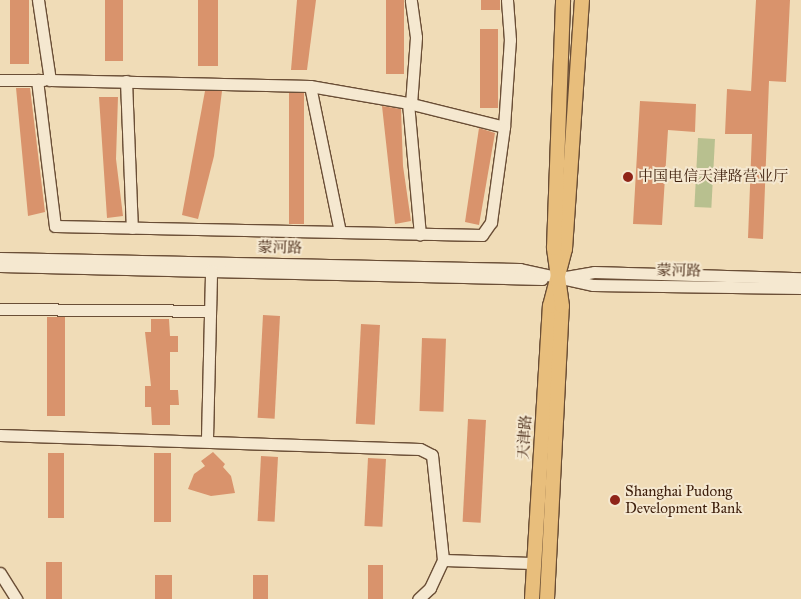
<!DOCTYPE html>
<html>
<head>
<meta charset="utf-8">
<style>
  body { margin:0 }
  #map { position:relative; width:801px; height:599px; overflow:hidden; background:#f0dcb7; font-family:"IM FELL Great Primer","Noto Serif SC",serif }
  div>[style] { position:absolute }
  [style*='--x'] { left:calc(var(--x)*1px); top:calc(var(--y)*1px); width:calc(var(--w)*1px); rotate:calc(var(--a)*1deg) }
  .green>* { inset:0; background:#b8c08f; transform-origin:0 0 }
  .building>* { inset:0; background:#d9936c; transform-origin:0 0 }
  .roads { filter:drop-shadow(1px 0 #6a4e36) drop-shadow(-1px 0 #6a4e36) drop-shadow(0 1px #6a4e36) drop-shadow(0 -1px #6a4e36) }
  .minor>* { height:11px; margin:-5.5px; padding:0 5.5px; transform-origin:5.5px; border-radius:5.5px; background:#f5e8d0 }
  .major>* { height:14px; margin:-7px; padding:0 7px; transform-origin:7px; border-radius:7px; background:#e8be7c }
  .dots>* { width:14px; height:14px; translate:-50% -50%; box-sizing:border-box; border:2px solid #f5e8d0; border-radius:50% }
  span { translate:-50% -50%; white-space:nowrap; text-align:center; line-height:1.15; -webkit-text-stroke:4px #f5e8d0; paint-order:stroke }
  .poi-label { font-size:15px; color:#3d1e0b }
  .left { translate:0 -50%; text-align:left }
  .street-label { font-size:15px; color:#3d1e0b }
</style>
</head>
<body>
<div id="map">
  <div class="green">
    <i style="left:698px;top:138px;width:17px;height:69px;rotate:3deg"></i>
  </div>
  <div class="building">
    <i style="left:10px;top:0;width:19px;height:64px"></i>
    <i style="left:105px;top:0;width:18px;height:61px"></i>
    <i style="left:198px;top:0;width:20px;height:66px"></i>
    <i style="clip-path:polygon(297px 0,316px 0,307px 70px,291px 70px)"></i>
    <i style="left:386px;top:0;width:18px;height:74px"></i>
    <i style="left:481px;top:0;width:19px;height:10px"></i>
    <i style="clip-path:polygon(756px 0,790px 0,786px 82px,769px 81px,763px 239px,748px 238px,752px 134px,725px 134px,727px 89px,751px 91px)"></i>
    <i style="left:480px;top:29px;width:18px;height:79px"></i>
    <i style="clip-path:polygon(16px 88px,30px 88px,45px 212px,28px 216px)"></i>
    <i style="clip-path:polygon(205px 91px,222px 91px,214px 156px,198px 219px,182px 215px)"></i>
    <i style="left:289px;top:93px;width:15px;height:131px"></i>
    <i style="clip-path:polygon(99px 97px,118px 97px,116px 159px,123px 216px,107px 218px)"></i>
    <i style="clip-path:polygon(640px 101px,696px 104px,695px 132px,668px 130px,662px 225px,633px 224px)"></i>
    <i style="clip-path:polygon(382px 106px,401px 109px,403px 166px,411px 221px,395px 224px)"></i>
    <i style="clip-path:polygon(479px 128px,495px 133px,479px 225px,465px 222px)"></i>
    <i style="left:263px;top:315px;width:17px;height:103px;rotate:3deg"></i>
    <i style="left:47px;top:317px;width:18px;height:99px"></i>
    <i style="clip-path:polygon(151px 319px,169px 319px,170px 336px,178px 336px,178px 352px,170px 352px,170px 390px,178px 390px,179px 405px,170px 405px,170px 425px,152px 425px,151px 407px,145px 407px,145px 386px,151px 386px,145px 332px,151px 332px)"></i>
    <i style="left:361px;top:324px;width:19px;height:100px;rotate:3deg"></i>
    <i style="left:422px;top:338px;width:24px;height:73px;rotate:2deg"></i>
    <i style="left:468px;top:419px;width:18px;height:103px;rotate:3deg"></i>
    <i style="clip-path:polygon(213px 452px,225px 464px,223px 467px,231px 476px,235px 493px,211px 496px,188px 489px,194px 474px,205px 466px,201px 461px)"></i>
    <i style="left:48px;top:453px;width:16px;height:65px"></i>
    <i style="left:154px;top:453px;width:17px;height:69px"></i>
    <i style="left:261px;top:456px;width:17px;height:65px;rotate:3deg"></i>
    <i style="left:368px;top:458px;width:18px;height:68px;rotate:3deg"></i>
    <i style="left:46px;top:562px;width:16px;height:37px"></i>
    <i style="left:368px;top:565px;width:15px;height:34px"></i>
    <i style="left:155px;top:575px;width:17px;height:24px"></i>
    <i style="left:253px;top:575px;width:15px;height:24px"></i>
  </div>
  <div class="roads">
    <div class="minor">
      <i style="--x:38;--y:0;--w:81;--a:81.5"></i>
      <i style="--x:50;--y:80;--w:260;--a:1.3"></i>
      <i style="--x:310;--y:86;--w:99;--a:9.8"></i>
      <i style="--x:408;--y:103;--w:99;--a:14"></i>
      <i style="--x:504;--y:127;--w:87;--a:-86.1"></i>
      <i style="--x:510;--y:40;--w:40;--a:-94.3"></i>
      <i style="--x:0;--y:80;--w:43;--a:0"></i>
      <i style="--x:37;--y:80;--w:147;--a:83"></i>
      <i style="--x:55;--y:226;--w:427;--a:1.2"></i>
      <i style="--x:482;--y:235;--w:16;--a:-55"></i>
      <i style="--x:491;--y:222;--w:96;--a:-82.2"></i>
      <i style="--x:126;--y:81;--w:147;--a:87.7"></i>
      <i style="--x:310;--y:86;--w:149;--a:78.4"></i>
      <i style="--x:408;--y:103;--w:132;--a:84.8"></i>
      <i style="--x:411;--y:104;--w:67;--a:-85.7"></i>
      <i style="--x:416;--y:37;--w:37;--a:-98"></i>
      <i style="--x:0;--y:258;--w:520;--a:1.21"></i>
      <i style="--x:520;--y:269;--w:75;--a:12.4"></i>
      <i style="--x:593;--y:285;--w:208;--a:0.8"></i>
      <i style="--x:0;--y:266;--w:542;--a:1.37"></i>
      <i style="--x:566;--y:277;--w:28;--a:-10"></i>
      <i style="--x:594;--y:272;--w:207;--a:1.7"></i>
      <i style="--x:0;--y:309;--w:210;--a:0.5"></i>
      <i style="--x:0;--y:435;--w:420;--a:1.9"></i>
      <i style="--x:420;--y:449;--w:13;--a:27"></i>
      <i style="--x:432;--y:455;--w:106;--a:84"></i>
      <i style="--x:443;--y:560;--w:31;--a:115"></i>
      <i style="--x:430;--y:588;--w:16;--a:137"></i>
      <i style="--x:207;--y:438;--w:168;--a:-88.6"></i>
      <i style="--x:443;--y:560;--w:90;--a:1.9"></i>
      <i style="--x:0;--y:573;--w:31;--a:58"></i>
    </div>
    <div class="major">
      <i style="--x:532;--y:599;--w:294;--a:-86.5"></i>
      <i style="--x:550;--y:306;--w:59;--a:-75.3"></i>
      <i style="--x:565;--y:249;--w:250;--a:-86.1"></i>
      <i style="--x:547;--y:599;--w:293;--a:-87.1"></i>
      <i style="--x:562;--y:306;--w:59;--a:-97.9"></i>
      <i style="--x:554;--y:248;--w:248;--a:-87.9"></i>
    </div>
  </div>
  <div class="dots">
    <i style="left:628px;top:177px;background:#8f2418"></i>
    <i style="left:615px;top:500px;background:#8f2418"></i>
  </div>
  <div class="poi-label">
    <span class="left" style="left:638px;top:177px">中国电信天津路营业厅</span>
    <span class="left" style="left:625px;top:500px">Shanghai Pudong<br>Development Bank</span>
  </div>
  <div class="street-label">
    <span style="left:280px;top:248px;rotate:1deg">蒙河路</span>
    <span style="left:679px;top:271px;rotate:1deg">蒙河路</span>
    <span style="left:525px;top:437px;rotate:-86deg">天津路</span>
  </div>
</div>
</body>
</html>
